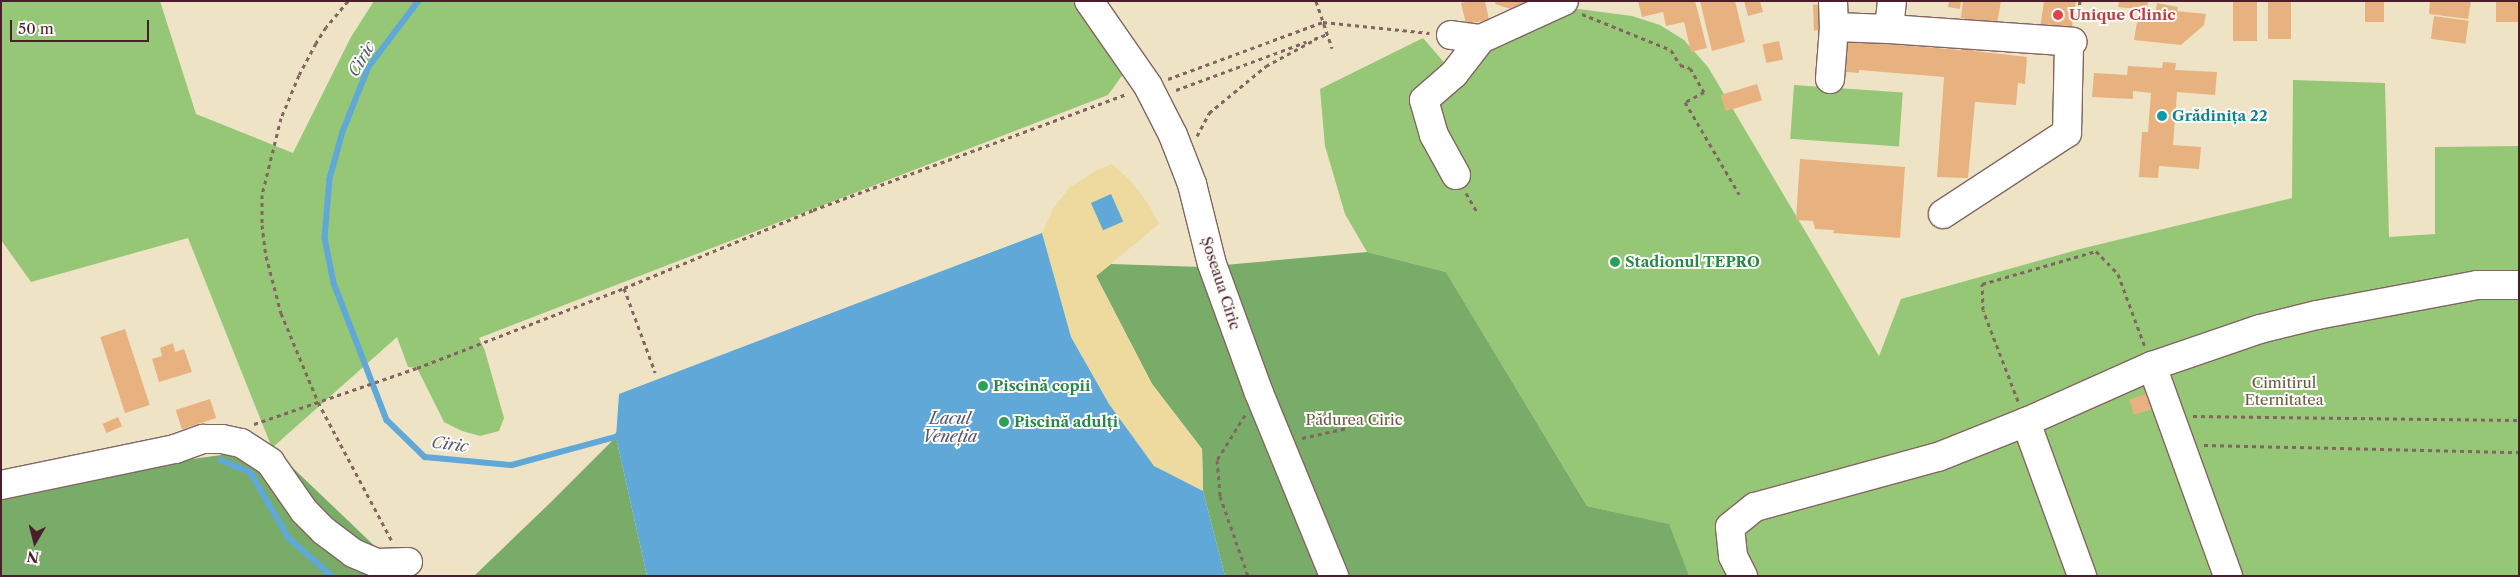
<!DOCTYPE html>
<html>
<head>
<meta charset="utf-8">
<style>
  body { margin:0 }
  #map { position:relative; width:2520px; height:577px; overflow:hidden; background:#eee4c5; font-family:"Libre Caslon Text",serif }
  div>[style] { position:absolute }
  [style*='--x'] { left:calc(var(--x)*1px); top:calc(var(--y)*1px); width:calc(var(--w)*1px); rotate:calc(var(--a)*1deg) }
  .green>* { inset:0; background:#96c777; transform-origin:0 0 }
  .forest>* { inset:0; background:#78ac68 }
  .sand>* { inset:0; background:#eeda9e }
  .water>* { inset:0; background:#60a8d7; transform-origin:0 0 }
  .stream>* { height:5.5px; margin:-2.75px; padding:0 2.75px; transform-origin:2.75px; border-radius:2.75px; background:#60a8d7 }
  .building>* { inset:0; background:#e8b280; transform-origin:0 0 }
  .path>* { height:3px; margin-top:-1.5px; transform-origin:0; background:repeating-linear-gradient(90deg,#836461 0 4px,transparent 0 8px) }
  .roads { filter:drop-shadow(1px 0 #836461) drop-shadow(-1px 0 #836461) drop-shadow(0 1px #836461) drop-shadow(0 -1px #836461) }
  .minor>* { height:28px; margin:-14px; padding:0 14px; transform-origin:14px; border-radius:14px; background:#fff }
  .dots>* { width:14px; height:14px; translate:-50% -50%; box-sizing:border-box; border:2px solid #fdfcf7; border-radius:50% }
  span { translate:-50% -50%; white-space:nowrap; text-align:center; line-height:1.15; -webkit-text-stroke:4px #fdfcf7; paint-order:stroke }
  .health-label { font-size:15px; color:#be3a42; font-weight:700 }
  .left { translate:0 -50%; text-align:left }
  .culture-label { font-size:15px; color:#0d838f; font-weight:700 }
  .leisure-label { font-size:15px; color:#27864d; font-weight:700 }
  .street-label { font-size:15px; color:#4a1f2b }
  .park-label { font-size:15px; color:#655a46 }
  .water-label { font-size:16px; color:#535670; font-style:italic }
  .frame { position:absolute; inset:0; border:2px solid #4a1f2b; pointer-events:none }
  .north { position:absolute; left:10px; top:517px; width:50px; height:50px; -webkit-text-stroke:4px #fdfcf7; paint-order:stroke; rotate:188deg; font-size:14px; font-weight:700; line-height:20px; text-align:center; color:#4a1f2b }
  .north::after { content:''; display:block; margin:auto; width:18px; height:22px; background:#4a1f2b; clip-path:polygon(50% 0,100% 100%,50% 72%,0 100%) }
  .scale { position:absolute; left:10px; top:20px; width:139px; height:22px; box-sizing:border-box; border:2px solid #4a1f2b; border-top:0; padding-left:6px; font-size:15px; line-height:18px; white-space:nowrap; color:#4a1f2b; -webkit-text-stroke:4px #fdfcf7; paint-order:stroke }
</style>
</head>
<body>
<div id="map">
  <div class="green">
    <i style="clip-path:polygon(1px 1px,160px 1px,196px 114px,293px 153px,351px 37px,374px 1px,1074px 1px,1124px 73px,1108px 95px,479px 338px,485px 351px,504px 418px,499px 431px,480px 436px,462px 431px,444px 422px,417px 368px,408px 367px,397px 337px,272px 448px,188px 238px,31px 282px,1px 240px)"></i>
    <i style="clip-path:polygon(1579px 9px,1632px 16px,1660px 25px,1684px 40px,1708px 67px,1879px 356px,1901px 299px,2084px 248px,2292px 198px,2293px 80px,2385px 83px,2389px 237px,2435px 234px,2435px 147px,2519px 146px,2519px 576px,1688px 576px,1668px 524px,1587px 506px,1446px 272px,1367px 252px,1345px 214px,1325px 146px,1320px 89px,1423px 38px,1454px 74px,1475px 66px,1498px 44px,1549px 17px)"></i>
    <i style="left:1794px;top:85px;width:109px;height:54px;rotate:4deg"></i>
  </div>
  <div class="forest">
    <i style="clip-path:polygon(1367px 252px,1446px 272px,1587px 506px,1669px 524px,1689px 576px,1225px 576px,1203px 491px,1202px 449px,1152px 384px,1096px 276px,1111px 264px,1202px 267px)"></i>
    <i style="clip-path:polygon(616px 437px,647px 576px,474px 576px,549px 504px)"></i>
    <i style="clip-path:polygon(272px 448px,406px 576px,1px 576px,1px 498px,185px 460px)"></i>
  </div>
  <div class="sand">
    <i style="clip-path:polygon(1112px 164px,1132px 182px,1149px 205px,1159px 224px,1096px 276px,1152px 384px,1202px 449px,1203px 491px,1154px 466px,1109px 404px,1071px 337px,1042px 233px,1053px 209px,1069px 188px,1095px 171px)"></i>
  </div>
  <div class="water">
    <i style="left:1111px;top:194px;width:30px;height:22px;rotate:66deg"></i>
    <i style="clip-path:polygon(1042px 233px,1071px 337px,1109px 404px,1154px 466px,1203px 491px,1225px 576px,647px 576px,616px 437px,619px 394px)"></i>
  </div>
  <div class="stream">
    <i style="--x:419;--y:1;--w:83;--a:127.1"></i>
    <i style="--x:369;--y:67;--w:70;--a:111.8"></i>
    <i style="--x:343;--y:132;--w:49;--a:105.5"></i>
    <i style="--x:330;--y:179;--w:59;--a:94.8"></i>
    <i style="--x:325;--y:238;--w:46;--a:78.7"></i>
    <i style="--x:334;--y:283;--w:147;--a:68.9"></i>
    <i style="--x:387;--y:420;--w:53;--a:44.2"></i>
    <i style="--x:425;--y:457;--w:87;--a:5.3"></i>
    <i style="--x:512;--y:465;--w:108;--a:-15.1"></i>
    <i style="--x:616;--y:437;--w:6;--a:-45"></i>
    <i style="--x:221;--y:460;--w:33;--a:23"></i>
    <i style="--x:251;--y:473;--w:75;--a:59.7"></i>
    <i style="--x:289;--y:538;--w:57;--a:41.5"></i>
  </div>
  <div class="building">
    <i style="clip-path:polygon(1471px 1px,1485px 1px,1489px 20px,1466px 24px,1461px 3px)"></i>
    <i style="clip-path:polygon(1496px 1px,1530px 1px,1526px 14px,1495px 4px)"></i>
    <i style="clip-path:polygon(1638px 1px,1695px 1px,1707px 48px,1691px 52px,1684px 22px,1666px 26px,1663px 12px,1642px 17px)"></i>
    <i style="clip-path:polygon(1700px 1px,1735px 1px,1745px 42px,1712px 51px)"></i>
    <i style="clip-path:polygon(1744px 1px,1760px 1px,1763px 12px,1748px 16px)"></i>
    <i style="clip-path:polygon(1949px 1px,1961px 1px,1960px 9px,1948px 7px)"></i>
    <i style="clip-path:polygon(1963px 1px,2001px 1px,1997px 24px,1961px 18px)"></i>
    <i style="clip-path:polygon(2044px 1px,2076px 1px,2071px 33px,2040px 28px)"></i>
    <i style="clip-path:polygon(2119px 1px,2148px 1px,2147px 10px,2118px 7px)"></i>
    <i style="left:2233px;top:1px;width:24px;height:40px"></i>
    <i style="left:2268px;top:1px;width:23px;height:38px"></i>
    <i style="left:2365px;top:1px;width:19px;height:21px"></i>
    <i style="clip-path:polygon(2430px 1px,2471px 1px,2468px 19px,2429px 14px)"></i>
    <i style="left:2496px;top:1px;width:23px;height:21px"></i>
    <i style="clip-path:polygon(2157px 3px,2178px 7px,2177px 11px,2206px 14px,2204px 25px,2181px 45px,2134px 40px,2138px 17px,2154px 20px)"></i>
    <i style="left:1827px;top:4px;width:26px;height:14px;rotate:88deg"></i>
    <i style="left:2434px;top:16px;width:35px;height:23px;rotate:8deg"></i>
    <i style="clip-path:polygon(1835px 36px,1861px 42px,1961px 50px,1961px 44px,1974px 45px,1974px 51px,2027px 57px,2025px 84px,2018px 83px,2016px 105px,1975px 102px,1968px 178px,1937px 177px,1944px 77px,1859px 70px,1859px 73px,1834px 71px)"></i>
    <i style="left:1779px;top:41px;width:19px;height:17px;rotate:78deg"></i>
    <i style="clip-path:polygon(2163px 62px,2176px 63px,2175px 70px,2217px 72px,2215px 95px,2177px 92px,2173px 145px,2201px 147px,2199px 169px,2159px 166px,2158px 178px,2139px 177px,2142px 132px,2148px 132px,2151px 93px,2133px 91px,2133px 99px,2092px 97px,2094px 73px,2127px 75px,2128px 66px,2162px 68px)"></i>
    <i style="left:1757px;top:84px;width:17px;height:38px;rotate:73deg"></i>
    <i style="clip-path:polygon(1800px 159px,1905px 167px,1900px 238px,1833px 233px,1834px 230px,1815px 229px,1813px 221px,1796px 220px)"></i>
    <i style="left:125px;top:329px;width:80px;height:26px;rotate:72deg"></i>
    <i style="clip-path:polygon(173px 343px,175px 352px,184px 349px,192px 372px,159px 382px,152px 359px,162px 356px,160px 348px)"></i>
    <i style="left:2152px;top:392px;width:16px;height:24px;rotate:72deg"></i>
    <i style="left:210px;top:399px;width:20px;height:36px;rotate:72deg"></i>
    <i style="left:118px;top:417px;width:10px;height:17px;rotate:66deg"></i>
  </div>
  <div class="path">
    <i style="--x:348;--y:1;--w:34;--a:130"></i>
    <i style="--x:326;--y:27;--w:19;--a:122"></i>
    <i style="--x:316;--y:43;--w:36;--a:118"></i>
    <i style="--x:299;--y:75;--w:47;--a:112.7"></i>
    <i style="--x:281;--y:118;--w:79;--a:103.9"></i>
    <i style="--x:262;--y:195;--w:30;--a:90"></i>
    <i style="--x:262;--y:225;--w:31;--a:83"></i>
    <i style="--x:266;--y:256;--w:59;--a:75.3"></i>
    <i style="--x:281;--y:313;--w:96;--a:67.4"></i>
    <i style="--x:318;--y:402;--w:157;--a:62"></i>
    <i style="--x:1316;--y:1;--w:50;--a:71.2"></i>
    <i style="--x:1582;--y:14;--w:96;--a:22"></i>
    <i style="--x:1671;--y:50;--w:17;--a:59"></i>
    <i style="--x:1680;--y:65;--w:10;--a:17"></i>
    <i style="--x:1690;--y:68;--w:28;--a:60"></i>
    <i style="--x:1704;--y:92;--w:21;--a:152"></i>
    <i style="--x:1685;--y:102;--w:107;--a:59.6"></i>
    <i style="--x:2077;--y:20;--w:19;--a:-81"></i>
    <i style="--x:1314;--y:39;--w:15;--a:-20"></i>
    <i style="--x:1168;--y:79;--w:165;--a:-20.2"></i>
    <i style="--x:1323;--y:22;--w:107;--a:5.9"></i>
    <i style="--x:1176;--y:90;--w:139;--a:-20.3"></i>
    <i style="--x:1197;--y:136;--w:26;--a:-62"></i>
    <i style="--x:1209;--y:113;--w:74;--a:-39.5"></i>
    <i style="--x:1266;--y:66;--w:57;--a:-28.4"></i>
    <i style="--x:1466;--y:193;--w:22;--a:60"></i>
    <i style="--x:624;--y:288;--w:90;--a:69.7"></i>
    <i style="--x:2018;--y:401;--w:97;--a:-111"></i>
    <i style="--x:1983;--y:310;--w:26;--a:-92"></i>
    <i style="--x:1982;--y:284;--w:119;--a:-16.1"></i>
    <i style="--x:2096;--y:251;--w:32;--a:46"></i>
    <i style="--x:2118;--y:274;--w:78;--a:69.7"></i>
    <i style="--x:1245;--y:415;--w:53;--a:121.9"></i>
    <i style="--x:1217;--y:460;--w:36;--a:85"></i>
    <i style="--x:1220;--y:496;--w:85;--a:70.7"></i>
    <i style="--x:2193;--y:416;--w:326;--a:0.7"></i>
    <i style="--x:254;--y:424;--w:172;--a:-19"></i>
    <i style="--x:417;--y:368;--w:222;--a:-21.1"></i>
    <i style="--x:624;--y:288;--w:204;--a:-22.4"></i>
    <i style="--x:813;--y:210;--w:335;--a:-20.3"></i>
    <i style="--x:1302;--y:438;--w:46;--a:-12.5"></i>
    <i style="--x:2204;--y:445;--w:315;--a:1.3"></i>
  </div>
  <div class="roads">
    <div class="minor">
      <i style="--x:1089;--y:1;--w:103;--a:55.2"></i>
      <i style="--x:1148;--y:86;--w:55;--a:63"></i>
      <i style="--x:1173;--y:135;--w:53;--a:68.8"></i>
      <i style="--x:1192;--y:184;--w:82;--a:76"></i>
      <i style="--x:1212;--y:264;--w:137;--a:70"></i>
      <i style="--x:1259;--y:393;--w:198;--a:67.7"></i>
      <i style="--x:1833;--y:1;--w:26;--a:88"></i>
      <i style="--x:1889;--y:29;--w:184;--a:4"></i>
      <i style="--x:1451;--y:35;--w:30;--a:8"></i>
      <i style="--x:1830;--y:79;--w:52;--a:-85.6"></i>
      <i style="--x:1834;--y:27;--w:55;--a:2.1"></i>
      <i style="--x:1889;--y:29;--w:28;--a:-84"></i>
      <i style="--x:1456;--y:175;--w:46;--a:-118.8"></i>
      <i style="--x:1434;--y:135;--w:36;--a:-106"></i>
      <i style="--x:1424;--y:100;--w:40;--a:-41"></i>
      <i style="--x:1454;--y:74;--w:44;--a:-52.4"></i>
      <i style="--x:1481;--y:39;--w:91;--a:-24.6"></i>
      <i style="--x:1943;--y:214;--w:148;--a:-33.2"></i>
      <i style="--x:2067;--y:133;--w:91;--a:-88.7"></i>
      <i style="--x:2152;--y:366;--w:223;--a:70.1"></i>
      <i style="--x:2026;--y:422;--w:164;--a:70"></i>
      <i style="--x:1;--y:485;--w:178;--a:-11.7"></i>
      <i style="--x:175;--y:449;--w:30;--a:-20"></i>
      <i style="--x:203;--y:439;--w:19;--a:0"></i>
      <i style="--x:222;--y:439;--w:19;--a:12"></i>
      <i style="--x:241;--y:443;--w:35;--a:33"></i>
      <i style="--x:270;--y:462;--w:60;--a:55.2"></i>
      <i style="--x:304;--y:511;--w:28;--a:45"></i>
      <i style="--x:324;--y:531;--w:36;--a:37"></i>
      <i style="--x:353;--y:553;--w:26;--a:23"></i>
      <i style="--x:377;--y:563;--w:31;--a:-2"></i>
      <i style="--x:1743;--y:576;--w:22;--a:-117"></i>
      <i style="--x:1733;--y:556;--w:29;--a:-96"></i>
      <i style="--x:1730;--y:527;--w:32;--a:-39"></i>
      <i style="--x:1755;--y:507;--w:190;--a:-15.3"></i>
      <i style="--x:1938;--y:457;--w:95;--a:-21.7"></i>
      <i style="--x:2026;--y:422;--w:138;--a:-24"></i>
      <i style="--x:2152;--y:366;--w:114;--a:-18.9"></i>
      <i style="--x:2260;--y:329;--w:59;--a:-13.8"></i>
      <i style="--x:2317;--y:315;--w:163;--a:-10.6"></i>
      <i style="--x:2477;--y:285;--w:42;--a:0"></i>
    </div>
  </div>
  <div class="dots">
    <i style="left:2058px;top:15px;background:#e0444e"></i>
    <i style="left:2162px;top:116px;background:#0f9aa8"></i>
    <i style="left:1615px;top:262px;background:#2e9e5b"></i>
    <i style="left:983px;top:386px;background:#2e9e5b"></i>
    <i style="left:1004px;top:422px;background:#2e9e5b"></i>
  </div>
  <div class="health-label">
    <span class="left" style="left:2069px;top:15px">Unique Clinic</span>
  </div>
  <div class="culture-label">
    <span class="left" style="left:2172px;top:116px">Grădinița 22</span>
  </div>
  <div class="leisure-label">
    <span class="left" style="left:1625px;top:262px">Stadionul TEPRO</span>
    <span class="left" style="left:993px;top:386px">Piscină copii</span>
    <span class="left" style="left:1014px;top:422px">Piscină adulți</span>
  </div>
  <div class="street-label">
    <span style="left:1221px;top:283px;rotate:72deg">Șoseaua Ciric</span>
  </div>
  <div class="park-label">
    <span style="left:2284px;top:391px">Cimitirul<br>Eternitatea</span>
    <span style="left:1354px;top:420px">Pădurea Ciric</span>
  </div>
  <div class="water-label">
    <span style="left:361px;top:59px;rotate:-60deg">Ciric</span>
    <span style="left:950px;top:427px">Lacul<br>Veneția</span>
    <span style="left:450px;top:444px;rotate:7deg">Ciric</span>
  </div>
  <div class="frame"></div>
  <div class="north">N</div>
  <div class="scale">50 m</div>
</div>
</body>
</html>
